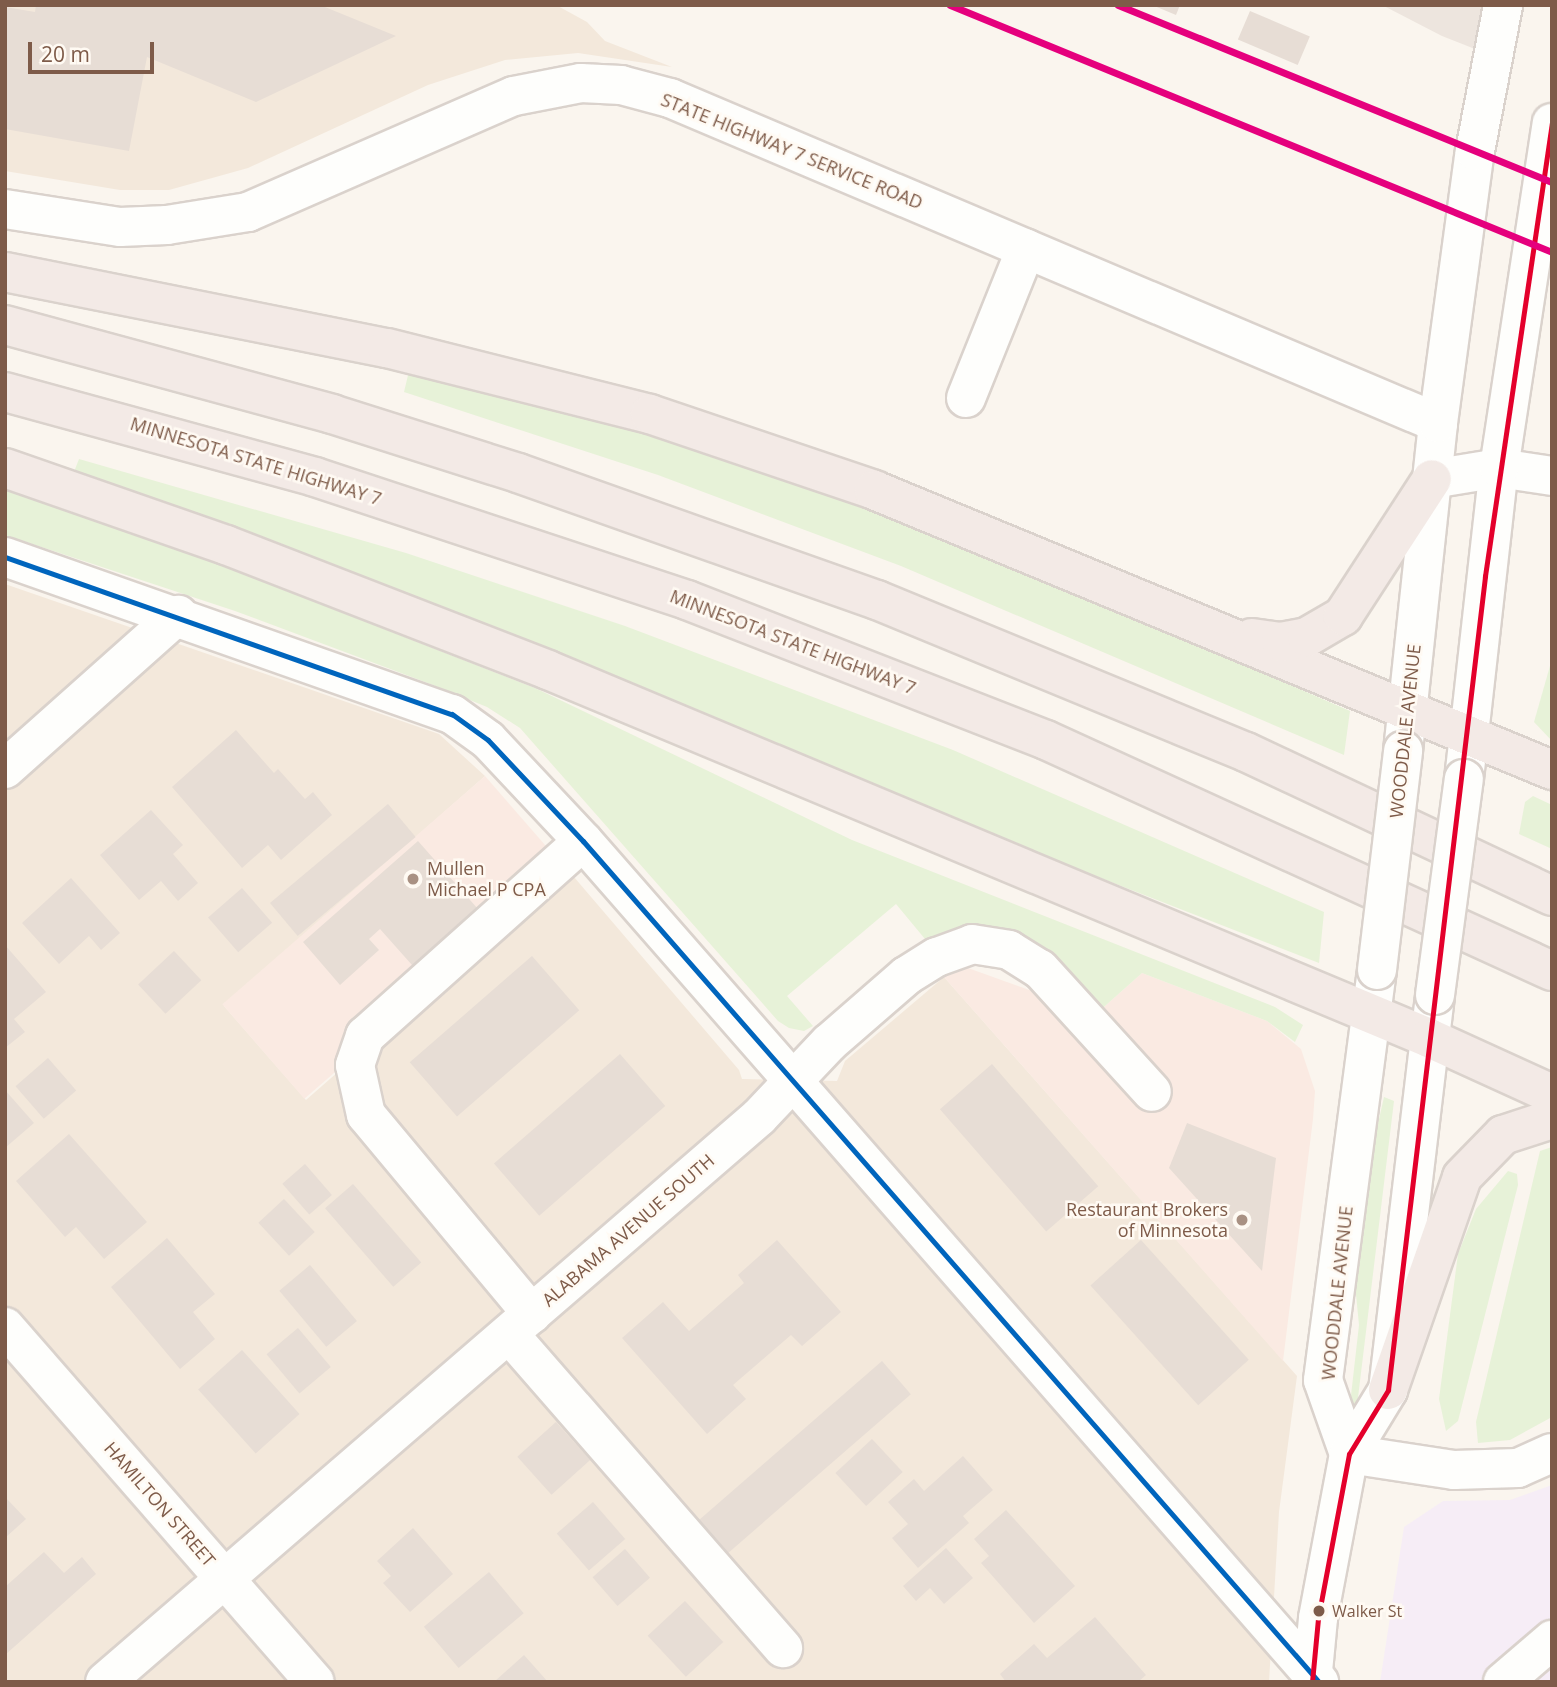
<!DOCTYPE html>
<html>
<head>
<meta charset="utf-8">
<style>
  body { margin:0 }
  #map { position:relative; width:1557px; height:1687px; overflow:hidden; background:#faf5ee; font-family:"Open Sans",sans-serif }
  div>[style] { position:absolute }
  [style*='--x'] { left:calc(var(--x)*1px); top:calc(var(--y)*1px); width:calc(var(--w)*1px); rotate:calc(var(--a)*1deg) }
  .residential>* { inset:0; background:#f3e8db }
  .commercial>* { inset:0; background:#faeae2; transform-origin:0 0 }
  .industrial>* { inset:0; background:#ede5de }
  .education>* { inset:0; background:#f6edf6 }
  .green>* { inset:0; background:#e7f2d8 }
  .building>* { inset:0; background:#e7ddd5; transform-origin:0 0 }
  .roads { filter:drop-shadow(2px 0 #dad2cc) drop-shadow(-2px 0 #dad2cc) drop-shadow(0 2px #dad2cc) drop-shadow(0 -2px #dad2cc) }
  .minor>* { height:38px; margin:-19px; padding:0 19px; transform-origin:19px; border-radius:19px; background:#fefefc }
  .highway>* { height:38px; margin:-19px; padding:0 19px; transform-origin:19px; border-radius:19px; background:#f3eae6 }
  .bridges { filter:drop-shadow(2px 0 #dad2cc) drop-shadow(-2px 0 #dad2cc) drop-shadow(0 2px #dad2cc) drop-shadow(0 -2px #dad2cc) }
  .minor-bridge>* { height:38px; margin:-19px; padding:0 19px; transform-origin:19px; border-radius:19px; background:#fefefc }
  .bus-1>* { height:5px; margin:-2.5px; padding:0 2.5px; transform-origin:2.5px; border-radius:2.5px; background:#0065bd }
  .bus-2>* { height:5px; margin:-2.5px; padding:0 2.5px; transform-origin:2.5px; border-radius:2.5px; background:#e4002b }
  .rail-1>* { height:7px; margin:-3.5px; padding:0 3.5px; transform-origin:3.5px; border-radius:3.5px; background:#e5007d }
  .dots>* { width:19px; height:19px; translate:-50% -50%; box-sizing:border-box; border:4px solid #fffaf3; border-radius:50% }
  span { translate:-50% -50%; white-space:nowrap; text-align:center; line-height:1.15; -webkit-text-stroke:5px #fffaf3; paint-order:stroke }
  .bus-label { font-size:16px; color:#7e5b49 }
  .left { translate:0 -50%; text-align:left }
  .street-label { font-size:18px; color:#7e5b49 }
  .poi-label { font-size:18px; color:#7e5b49 }
  .right { translate:-100% -50%; text-align:right }
  .frame { position:absolute; inset:0; border:7px solid #7e5b49; pointer-events:none }
  .scale { position:absolute; left:28px; top:42px; width:126px; height:32px; box-sizing:border-box; border:4px solid #7e5b49; border-top:0; padding-left:9px; font-size:21px; line-height:24px; white-space:nowrap; color:#7e5b49; -webkit-text-stroke:5px #fffaf3; paint-order:stroke }
</style>
</head>
<body>
<div id="map">
  <div class="residential">
    <i style="clip-path:polygon(5px 5px,556px 5px,587px 22px,605px 41px,672px 67px,578px 53px,505px 60px,428px 85px,248px 168px,169px 190px,120px 190px,5px 171px)"></i>
    <i style="clip-path:polygon(5px 584px,439px 734px,485px 776px,224px 1006px,306px 1100px,568px 870px,739px 1070px,742px 1079px,837px 1081px,845px 1061px,944px 977px,1297px 1376px,1279px 1512px,1269px 1682px,5px 1682px)"></i>
  </div>
  <div class="commercial">
    <i style="left:485px;top:776px;width:125px;height:348px;rotate:49deg"></i>
    <i style="clip-path:polygon(968px 968px,1096px 1014px,1142px 973px,1267px 1021px,1301px 1049px,1315px 1091px,1313px 1119px,1283px 1361px,944px 977px)"></i>
  </div>
  <div class="industrial">
    <i style="clip-path:polygon(1382px 5px,1482px 5px,1475px 49px,1442px 36px)"></i>
  </div>
  <div class="education">
    <i style="clip-path:polygon(1552px 1485px,1552px 1682px,1380px 1682px,1404px 1527px,1443px 1501px,1510px 1500px)"></i>
  </div>
  <div class="green">
    <i style="clip-path:polygon(409px 371px,591px 414px,832px 495px,991px 555px,1350px 711px,1344px 755px,901px 566px,658px 475px,404px 392px)"></i>
    <i style="clip-path:polygon(79px 459px,406px 553px,625px 626px,953px 750px,1324px 912px,1319px 963px,72px 477px)"></i>
    <i style="clip-path:polygon(5px 490px,170px 545px,535px 688px,852px 840px,1275px 1007px,1303px 1025px,1295px 1042px,1267px 1021px,1142px 973px,1096px 1014px,963px 935px,925px 939px,896px 904px,787px 996px,813px 1026px,804px 1031px,789px 1028px,778px 1021px,520px 728px,487px 707px,433px 685px,235px 611px,5px 535px)"></i>
    <i style="clip-path:polygon(1552px 659px,1552px 741px,1534px 722px)"></i>
    <i style="clip-path:polygon(1533px 796px,1552px 805px,1552px 849px,1519px 834px,1525px 802px)"></i>
    <i style="clip-path:polygon(1384px 1097px,1394px 1101px,1356px 1414px,1349px 1413px,1359px 1325px,1353px 1264px,1362px 1194px)"></i>
    <i style="clip-path:polygon(1552px 1147px,1552px 1417px,1510px 1440px,1478px 1443px,1476px 1422px,1540px 1151px)"></i>
    <i style="clip-path:polygon(1508px 1171px,1517px 1174px,1518px 1185px,1458px 1421px,1446px 1431px,1439px 1399px,1458px 1254px,1476px 1209px)"></i>
  </div>
  <div class="building">
    <i style="clip-path:polygon(36px 5px,320px 5px,396px 36px,256px 102px,147px 57px,129px 151px,5px 129px,5px 7px,35px 12px)"></i>
    <i style="clip-path:polygon(1152px 5px,1180px 5px,1176px 15px)"></i>
    <i style="left:1250px;top:11px;width:65px;height:31px;rotate:23deg"></i>
    <i style="clip-path:polygon(236px 730px,274px 773px,278px 769px,305px 799px,313px 792px,332px 815px,281px 860px,268px 845px,242px 868px,172px 787px)"></i>
    <i style="left:388px;top:804px;width:43px;height:154px;rotate:50deg"></i>
    <i style="clip-path:polygon(151px 810px,183px 845px,173px 854px,198px 883px,178px 901px,161px 881px,139px 900px,100px 855px)"></i>
    <i style="clip-path:polygon(418px 841px,485px 917px,420px 974px,380px 929px,369px 939px,379px 950px,340px 985px,303px 942px)"></i>
    <i style="clip-path:polygon(71px 878px,120px 933px,101px 950px,89px 936px,59px 964px,22px 923px)"></i>
    <i style="left:242px;top:888px;width:46px;height:45px;rotate:49deg"></i>
    <i style="clip-path:polygon(5px 945px,46px 992px,14px 1019px,25px 1032px,5px 1048px)"></i>
    <i style="left:174px;top:951px;width:40px;height:49px;rotate:47deg"></i>
    <i style="left:532px;top:956px;width:72px;height:162px;rotate:49deg"></i>
    <i style="left:620px;top:1054px;width:69px;height:167px;rotate:49deg"></i>
    <i style="left:48px;top:1058px;width:43px;height:43px;rotate:49deg"></i>
    <i style="left:992px;top:1064px;width:162px;height:69px;rotate:49deg"></i>
    <i style="clip-path:polygon(5px 1090px,34px 1123px,5px 1148px)"></i>
    <i style="clip-path:polygon(1187px 1123px,1276px 1158px,1262px 1271px,1169px 1168px)"></i>
    <i style="clip-path:polygon(69px 1134px,147px 1222px,104px 1259px,76px 1227px,65px 1237px,16px 1181px)"></i>
    <i style="left:305px;top:1164px;width:41px;height:30px;rotate:49deg"></i>
    <i style="left:353px;top:1184px;width:104px;height:37px;rotate:49deg"></i>
    <i style="left:284px;top:1199px;width:45px;height:35px;rotate:47deg"></i>
    <i style="clip-path:polygon(167px 1238px,215px 1294px,193px 1312px,215px 1339px,180px 1369px,111px 1287px)"></i>
    <i style="clip-path:polygon(777px 1240px,841px 1312px,802px 1346px,791px 1335px,733px 1385px,746px 1399px,707px 1434px,622px 1338px,663px 1302px,689px 1331px,744px 1283px,738px 1275px)"></i>
    <i style="left:1141px;top:1240px;width:161px;height:68px;rotate:48deg"></i>
    <i style="left:310px;top:1265px;width:73px;height:40px;rotate:50deg"></i>
    <i style="left:298px;top:1328px;width:51px;height:41px;rotate:50deg"></i>
    <i style="left:242px;top:1350px;width:86px;height:59px;rotate:48deg"></i>
    <i style="left:882px;top:1361px;width:44px;height:247px;rotate:49deg"></i>
    <i style="left:556px;top:1422px;width:51px;height:52px;rotate:48deg"></i>
    <i style="left:872px;top:1439px;width:45px;height:50px;rotate:47deg"></i>
    <i style="clip-path:polygon(963px 1456px,993px 1490px,963px 1516px,969px 1523px,918px 1568px,892px 1538px,908px 1524px,888px 1502px,914px 1479px,924px 1491px)"></i>
    <i style="clip-path:polygon(5px 1497px,26px 1519px,5px 1538px)"></i>
    <i style="left:593px;top:1502px;width:49px;height:48px;rotate:49deg"></i>
    <i style="clip-path:polygon(1006px 1510px,1075px 1586px,1034px 1623px,981px 1563px,989px 1556px,974px 1539px)"></i>
    <i style="clip-path:polygon(413px 1528px,453px 1574px,410px 1612px,383px 1583px,391px 1576px,377px 1561px)"></i>
    <i style="clip-path:polygon(946px 1548px,973px 1578px,944px 1604px,930px 1588px,916px 1601px,903px 1586px)"></i>
    <i style="left:625px;top:1549px;width:38px;height:43px;rotate:49deg"></i>
    <i style="clip-path:polygon(44px 1552px,64px 1573px,82px 1557px,96px 1574px,5px 1655px,5px 1587px)"></i>
    <i style="left:489px;top:1572px;width:54px;height:85px;rotate:50deg"></i>
    <i style="left:685px;top:1601px;width:56px;height:51px;rotate:47deg"></i>
    <i style="clip-path:polygon(1095px 1617px,1146px 1675px,1138px 1682px,1006px 1682px,1000px 1674px,1034px 1644px,1047px 1658px)"></i>
    <i style="clip-path:polygon(524px 1655px,548px 1682px,494px 1682px)"></i>
  </div>
  <div class="roads">
    <div class="minor">
      <i style="--x:5;--y:209;--w:116;--a:8.9"></i>
      <i style="--x:120;--y:227;--w:47;--a:-2.4"></i>
      <i style="--x:167;--y:225;--w:82;--a:-9.1"></i>
      <i style="--x:248;--y:212;--w:290;--a:-23.6"></i>
      <i style="--x:514;--y:96;--w:68;--a:-11"></i>
      <i style="--x:581;--y:83;--w:40;--a:2.9"></i>
      <i style="--x:621;--y:85;--w:51;--a:14.9"></i>
      <i style="--x:670;--y:98;--w:834;--a:22.94"></i>
      <i style="--x:966;--y:398;--w:161;--a:-68.1"></i>
      <i style="--x:1432;--y:479;--w:68;--a:-9.3"></i>
      <i style="--x:1499;--y:468;--w:54;--a:8.6"></i>
      <i style="--x:5;--y:557;--w:474;--a:19.4"></i>
      <i style="--x:452;--y:714;--w:44;--a:35.8"></i>
      <i style="--x:488;--y:740;--w:139;--a:46.8"></i>
      <i style="--x:583;--y:841;--w:1118;--a:48.81"></i>
      <i style="--x:1403;--y:751;--w:330;--a:-83.9"></i>
      <i style="--x:1438;--y:423;--w:275;--a:-82.3"></i>
      <i style="--x:1475;--y:151;--w:149;--a:-79.1"></i>
      <i style="--x:5;--y:769;--w:232;--a:-41.7"></i>
      <i style="--x:1464;--y:779;--w:313;--a:-83.6"></i>
      <i style="--x:1499;--y:468;--w:349;--a:-81.3"></i>
      <i style="--x:532;--y:1314;--w:259;--a:-129.8"></i>
      <i style="--x:366;--y:1115;--w:51;--a:-102.4"></i>
      <i style="--x:355;--y:1065;--w:31;--a:-71"></i>
      <i style="--x:365;--y:1036;--w:292;--a:-41.8"></i>
      <i style="--x:5;--y:1327;--w:471;--a:48.9"></i>
      <i style="--x:509;--y:1334;--w:417;--a:48.9"></i>
      <i style="--x:1349;--y:1454;--w:78;--a:-109.4"></i>
      <i style="--x:1323;--y:1380;--w:414;--a:-82.5"></i>
      <i style="--x:1349;--y:1454;--w:106;--a:8.7"></i>
      <i style="--x:1454;--y:1470;--w:64;--a:-1.8"></i>
      <i style="--x:1518;--y:1468;--w:37;--a:-24"></i>
      <i style="--x:105;--y:1682;--w:864;--a:-40.82"></i>
      <i style="--x:759;--y:1117;--w:102;--a:-46.6"></i>
      <i style="--x:829;--y:1043;--w:102;--a:-41"></i>
      <i style="--x:906;--y:976;--w:36;--a:-32"></i>
      <i style="--x:937;--y:957;--w:37;--a:-20"></i>
      <i style="--x:972;--y:944;--w:37;--a:9"></i>
      <i style="--x:1009;--y:950;--w:36;--a:32"></i>
      <i style="--x:1040;--y:969;--w:166;--a:47.7"></i>
      <i style="--x:1312;--y:1682;--w:64;--a:-84.6"></i>
      <i style="--x:1318;--y:1618;--w:167;--a:-79.3"></i>
      <i style="--x:1349;--y:1454;--w:75;--a:-58.6"></i>
      <i style="--x:1388;--y:1390;--w:398;--a:-83.2"></i>
      <i style="--x:1503;--y:1682;--w:65;--a:-40.6"></i>
    </div>
    <div class="highway">
      <i style="--x:5;--y:272;--w:389;--a:11.3"></i>
      <i style="--x:387;--y:348;--w:271;--a:14.1"></i>
      <i style="--x:650;--y:414;--w:237;--a:18.7"></i>
      <i style="--x:874;--y:490;--w:734;--a:22.44"></i>
      <i style="--x:5;--y:325;--w:339;--a:15.2"></i>
      <i style="--x:332;--y:414;--w:195;--a:17.6"></i>
      <i style="--x:518;--y:473;--w:381;--a:19.5"></i>
      <i style="--x:877;--y:600;--w:399;--a:22.4"></i>
      <i style="--x:1246;--y:752;--w:338;--a:25.2"></i>
      <i style="--x:5;--y:392;--w:321;--a:15.3"></i>
      <i style="--x:315;--y:477;--w:392;--a:18.3"></i>
      <i style="--x:687;--y:600;--w:385;--a:21.3"></i>
      <i style="--x:1046;--y:740;--w:556;--a:24.54"></i>
      <i style="--x:5;--y:468;--w:234;--a:19.2"></i>
      <i style="--x:226;--y:545;--w:345;--a:21.2"></i>
      <i style="--x:548;--y:670;--w:955;--a:22.67"></i>
      <i style="--x:1429;--y:1038;--w:135;--a:24.5"></i>
      <i style="--x:1252;--y:638;--w:29;--a:8"></i>
      <i style="--x:1281;--y:642;--w:26;--a:-11"></i>
      <i style="--x:1307;--y:637;--w:42;--a:-30.3"></i>
      <i style="--x:1343;--y:616;--w:163;--a:-57"></i>
      <i style="--x:1388;--y:1390;--w:225;--a:-70.8"></i>
      <i style="--x:1462;--y:1177;--w:59;--a:-45.7"></i>
      <i style="--x:1503;--y:1135;--w:52;--a:-18.1"></i>
    </div>
  </div>
  <div class="bridges">
    <div class="minor-bridge">
      <i style="--x:1377;--y:970;--w:221;--a:-83.2"></i>
      <i style="--x:1435;--y:995;--w:218;--a:-82.4"></i>
    </div>
  </div>
  <div class="bus-1">
    <i style="--x:5;--y:557;--w:474;--a:19.4"></i>
    <i style="--x:452;--y:714;--w:44;--a:35.8"></i>
    <i style="--x:488;--y:740;--w:139;--a:46.8"></i>
    <i style="--x:583;--y:841;--w:1118;--a:48.81"></i>
  </div>
  <div class="bus-2">
    <i style="--x:1312;--y:1682;--w:64;--a:-84.6"></i>
    <i style="--x:1318;--y:1618;--w:167;--a:-79.3"></i>
    <i style="--x:1349;--y:1454;--w:75;--a:-58.6"></i>
    <i style="--x:1388;--y:1390;--w:820;--a:-83.2"></i>
    <i style="--x:1485;--y:576;--w:458;--a:-81.6"></i>
  </div>
  <div class="rail-1">
    <i style="--x:950;--y:5;--w:651;--a:22.31"></i>
    <i style="--x:1118;--y:5;--w:469;--a:22.2"></i>
  </div>
  <div class="dots">
    <i style="left:413px;top:879px;background:#a99183"></i>
    <i style="left:1242px;top:1220px;background:#a99183"></i>
    <i style="left:1319px;top:1611px;background:#7e5b49"></i>
  </div>
  <div class="bus-label">
    <span class="left" style="left:1332px;top:1611px">Walker St</span>
  </div>
  <div class="street-label">
    <span style="left:792px;top:151px;rotate:22deg">STATE HIGHWAY 7 SERVICE ROAD</span>
    <span style="left:256px;top:461px;rotate:17deg">MINNESOTA STATE HIGHWAY 7</span>
    <span style="left:793px;top:642px;rotate:21deg">MINNESOTA STATE HIGHWAY 7</span>
    <span style="left:1405px;top:731px;rotate:-84deg">WOODDALE AVENUE</span>
    <span style="left:628px;top:1230px;rotate:-41deg">ALABAMA AVENUE SOUTH</span>
    <span style="left:1337px;top:1293px;rotate:-84deg">WOODDALE AVENUE</span>
    <span style="left:160px;top:1504px;rotate:49deg">HAMILTON STREET</span>
  </div>
  <div class="poi-label">
    <span class="left" style="left:427px;top:879px">Mullen<br>Michael P CPA</span>
    <span class="right" style="left:1228px;top:1220px">Restaurant Brokers<br>of Minnesota</span>
  </div>
  <div class="frame"></div>
  <div class="scale">20 m</div>
</div>
</body>
</html>
